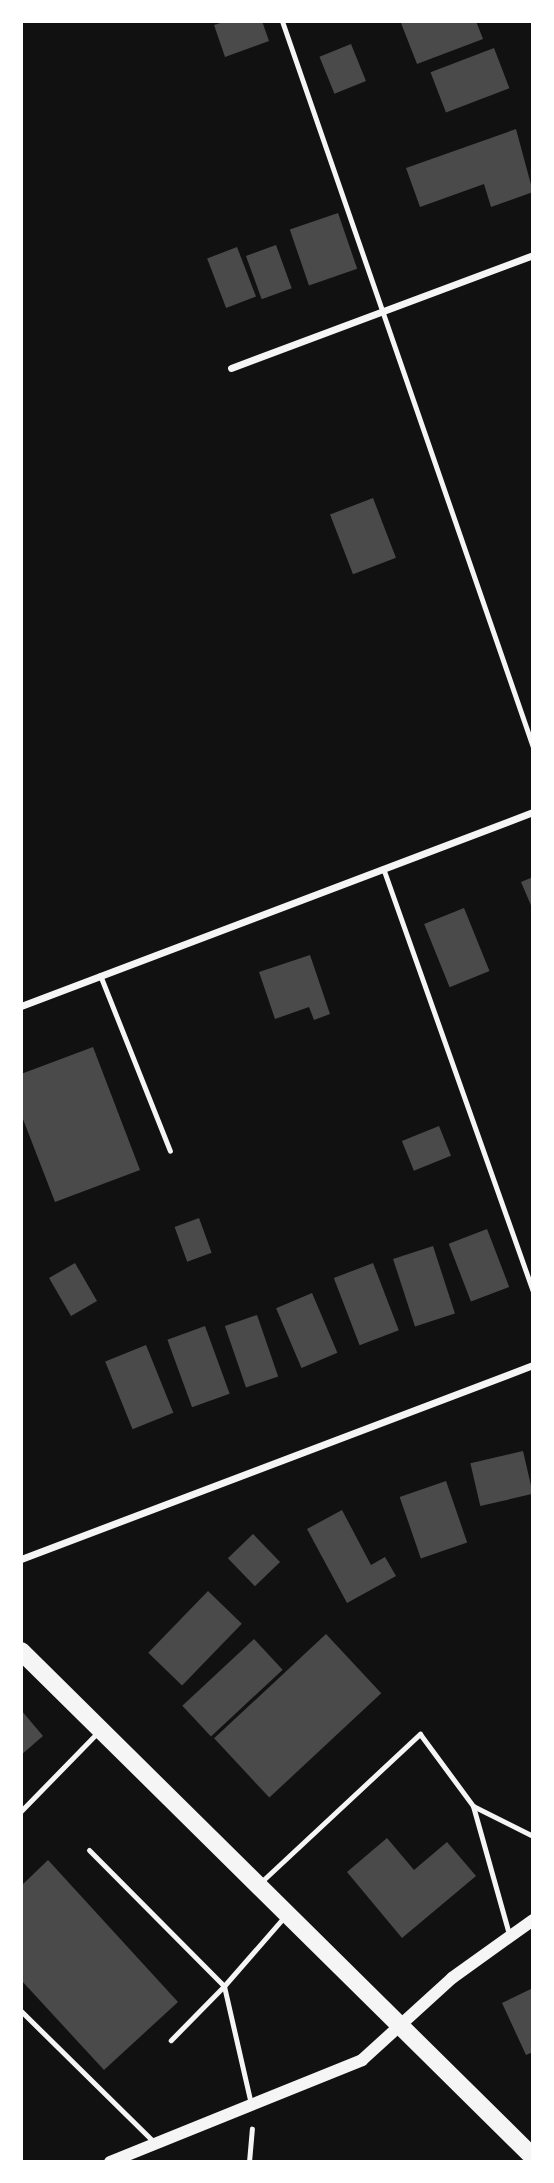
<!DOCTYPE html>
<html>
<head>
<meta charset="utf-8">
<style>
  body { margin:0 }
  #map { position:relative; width:554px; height:2183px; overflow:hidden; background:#111; font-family:"Space Grotesk",sans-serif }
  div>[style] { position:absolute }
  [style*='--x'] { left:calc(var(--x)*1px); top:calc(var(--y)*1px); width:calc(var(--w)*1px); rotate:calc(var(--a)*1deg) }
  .building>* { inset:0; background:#4a4a4a; transform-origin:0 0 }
  .path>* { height:4.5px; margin:-2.25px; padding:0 2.25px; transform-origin:2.25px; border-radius:2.25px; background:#f5f5f5 }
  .service>* { height:5px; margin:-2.5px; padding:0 2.5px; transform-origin:2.5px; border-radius:2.5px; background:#f5f5f5 }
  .minor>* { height:7px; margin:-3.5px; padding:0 3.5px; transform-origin:3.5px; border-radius:3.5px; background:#f5f5f5 }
  .tertiary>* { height:12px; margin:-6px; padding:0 6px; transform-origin:6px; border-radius:6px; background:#f5f5f5 }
  .primary>* { height:18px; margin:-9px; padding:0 9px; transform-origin:9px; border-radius:9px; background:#f5f5f5 }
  span { translate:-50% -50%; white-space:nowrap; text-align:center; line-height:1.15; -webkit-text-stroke:5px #fff; paint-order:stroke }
  .frame { position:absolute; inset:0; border:23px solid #fff; pointer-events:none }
</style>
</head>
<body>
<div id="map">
  <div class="building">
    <i style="clip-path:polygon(227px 21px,262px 21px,269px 41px,225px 57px,214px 25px)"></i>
    <i style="clip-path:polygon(476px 21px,483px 39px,417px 64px,401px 23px)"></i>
    <i style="left:351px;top:44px;width:40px;height:34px;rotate:68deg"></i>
    <i style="left:494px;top:48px;width:43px;height:68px;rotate:69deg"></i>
    <i style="clip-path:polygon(516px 129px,533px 192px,491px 207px,484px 184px,420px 207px,406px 168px)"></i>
    <i style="left:338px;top:213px;width:59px;height:51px;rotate:71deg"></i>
    <i style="left:276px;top:245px;width:46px;height:32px;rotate:70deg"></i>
    <i style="left:237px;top:247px;width:53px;height:32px;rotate:69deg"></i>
    <i style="left:373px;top:498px;width:64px;height:46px;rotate:69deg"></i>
    <i style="clip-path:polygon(533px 877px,533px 910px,521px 882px)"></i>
    <i style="left:464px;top:908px;width:68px;height:43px;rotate:68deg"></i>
    <i style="clip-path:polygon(310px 955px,330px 1014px,314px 1020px,309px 1007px,275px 1019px,259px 972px)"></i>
    <i style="clip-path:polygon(93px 1047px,140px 1170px,55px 1202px,21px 1114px,21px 1074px)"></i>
    <i style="left:439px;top:1126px;width:32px;height:40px;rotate:68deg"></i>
    <i style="left:199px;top:1218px;width:37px;height:26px;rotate:70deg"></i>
    <i style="left:487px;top:1229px;width:62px;height:41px;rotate:69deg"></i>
    <i style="left:433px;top:1246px;width:71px;height:42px;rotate:72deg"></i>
    <i style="left:75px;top:1263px;width:44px;height:30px;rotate:60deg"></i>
    <i style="left:373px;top:1263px;width:72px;height:42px;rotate:69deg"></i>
    <i style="left:312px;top:1293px;width:65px;height:39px;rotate:67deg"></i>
    <i style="left:257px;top:1315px;width:65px;height:34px;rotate:71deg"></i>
    <i style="left:205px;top:1326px;width:72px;height:40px;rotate:70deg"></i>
    <i style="left:146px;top:1345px;width:73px;height:44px;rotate:68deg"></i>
    <i style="left:523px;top:1451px;width:44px;height:54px;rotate:77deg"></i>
    <i style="left:446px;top:1481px;width:65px;height:49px;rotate:71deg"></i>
    <i style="clip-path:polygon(342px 1510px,371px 1565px,385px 1557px,396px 1576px,347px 1603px,307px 1529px)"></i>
    <i style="left:253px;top:1534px;width:39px;height:35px;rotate:46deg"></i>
    <i style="left:208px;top:1591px;width:47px;height:86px;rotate:44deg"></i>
    <i style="left:326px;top:1634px;width:81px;height:153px;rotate:47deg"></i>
    <i style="left:254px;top:1639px;width:42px;height:98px;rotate:47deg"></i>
    <i style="clip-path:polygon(21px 1710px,43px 1736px,21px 1755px)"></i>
    <i style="clip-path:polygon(387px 1838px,414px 1870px,447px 1842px,476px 1876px,402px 1938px,347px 1872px)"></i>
    <i style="clip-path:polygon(48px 1860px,178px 2002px,104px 2070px,21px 1980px,21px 1886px)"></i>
    <i style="clip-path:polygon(533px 1988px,533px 2052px,526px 2055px,502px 2003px)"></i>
  </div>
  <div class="path">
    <i style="--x:249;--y:2162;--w:33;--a:-85"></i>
  </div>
  <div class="service">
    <i style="--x:282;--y:21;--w:768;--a:70.93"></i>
    <i style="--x:383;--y:868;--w:449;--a:70.5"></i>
    <i style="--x:100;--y:975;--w:189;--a:68.3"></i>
    <i style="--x:473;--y:1806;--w:67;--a:26.6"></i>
    <i style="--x:21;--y:1811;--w:110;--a:-45.7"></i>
    <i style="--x:89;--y:1850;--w:192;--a:45.2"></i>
    <i style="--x:224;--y:1986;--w:76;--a:134.5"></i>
    <i style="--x:260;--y:1883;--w:219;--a:-43"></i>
    <i style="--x:420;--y:1734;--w:89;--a:53.6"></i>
    <i style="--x:473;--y:1806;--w:133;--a:74.3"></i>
    <i style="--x:21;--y:2011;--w:187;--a:44.6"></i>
    <i style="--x:251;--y:2104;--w:121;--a:-102.9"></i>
    <i style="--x:224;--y:1986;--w:93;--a:-48.9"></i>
  </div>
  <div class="minor">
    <i style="--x:231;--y:368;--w:322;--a:-20.5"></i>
    <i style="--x:21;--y:1006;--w:548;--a:-20.75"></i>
    <i style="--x:21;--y:1559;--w:548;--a:-20.75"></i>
  </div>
  <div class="tertiary">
    <i style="--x:110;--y:2162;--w:272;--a:-22"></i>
    <i style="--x:362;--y:2060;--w:122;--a:-42.3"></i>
    <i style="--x:452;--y:1978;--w:100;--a:-35.6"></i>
  </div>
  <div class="primary">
    <i style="--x:21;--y:1651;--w:720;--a:44.66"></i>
  </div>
  <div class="frame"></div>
</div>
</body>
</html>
